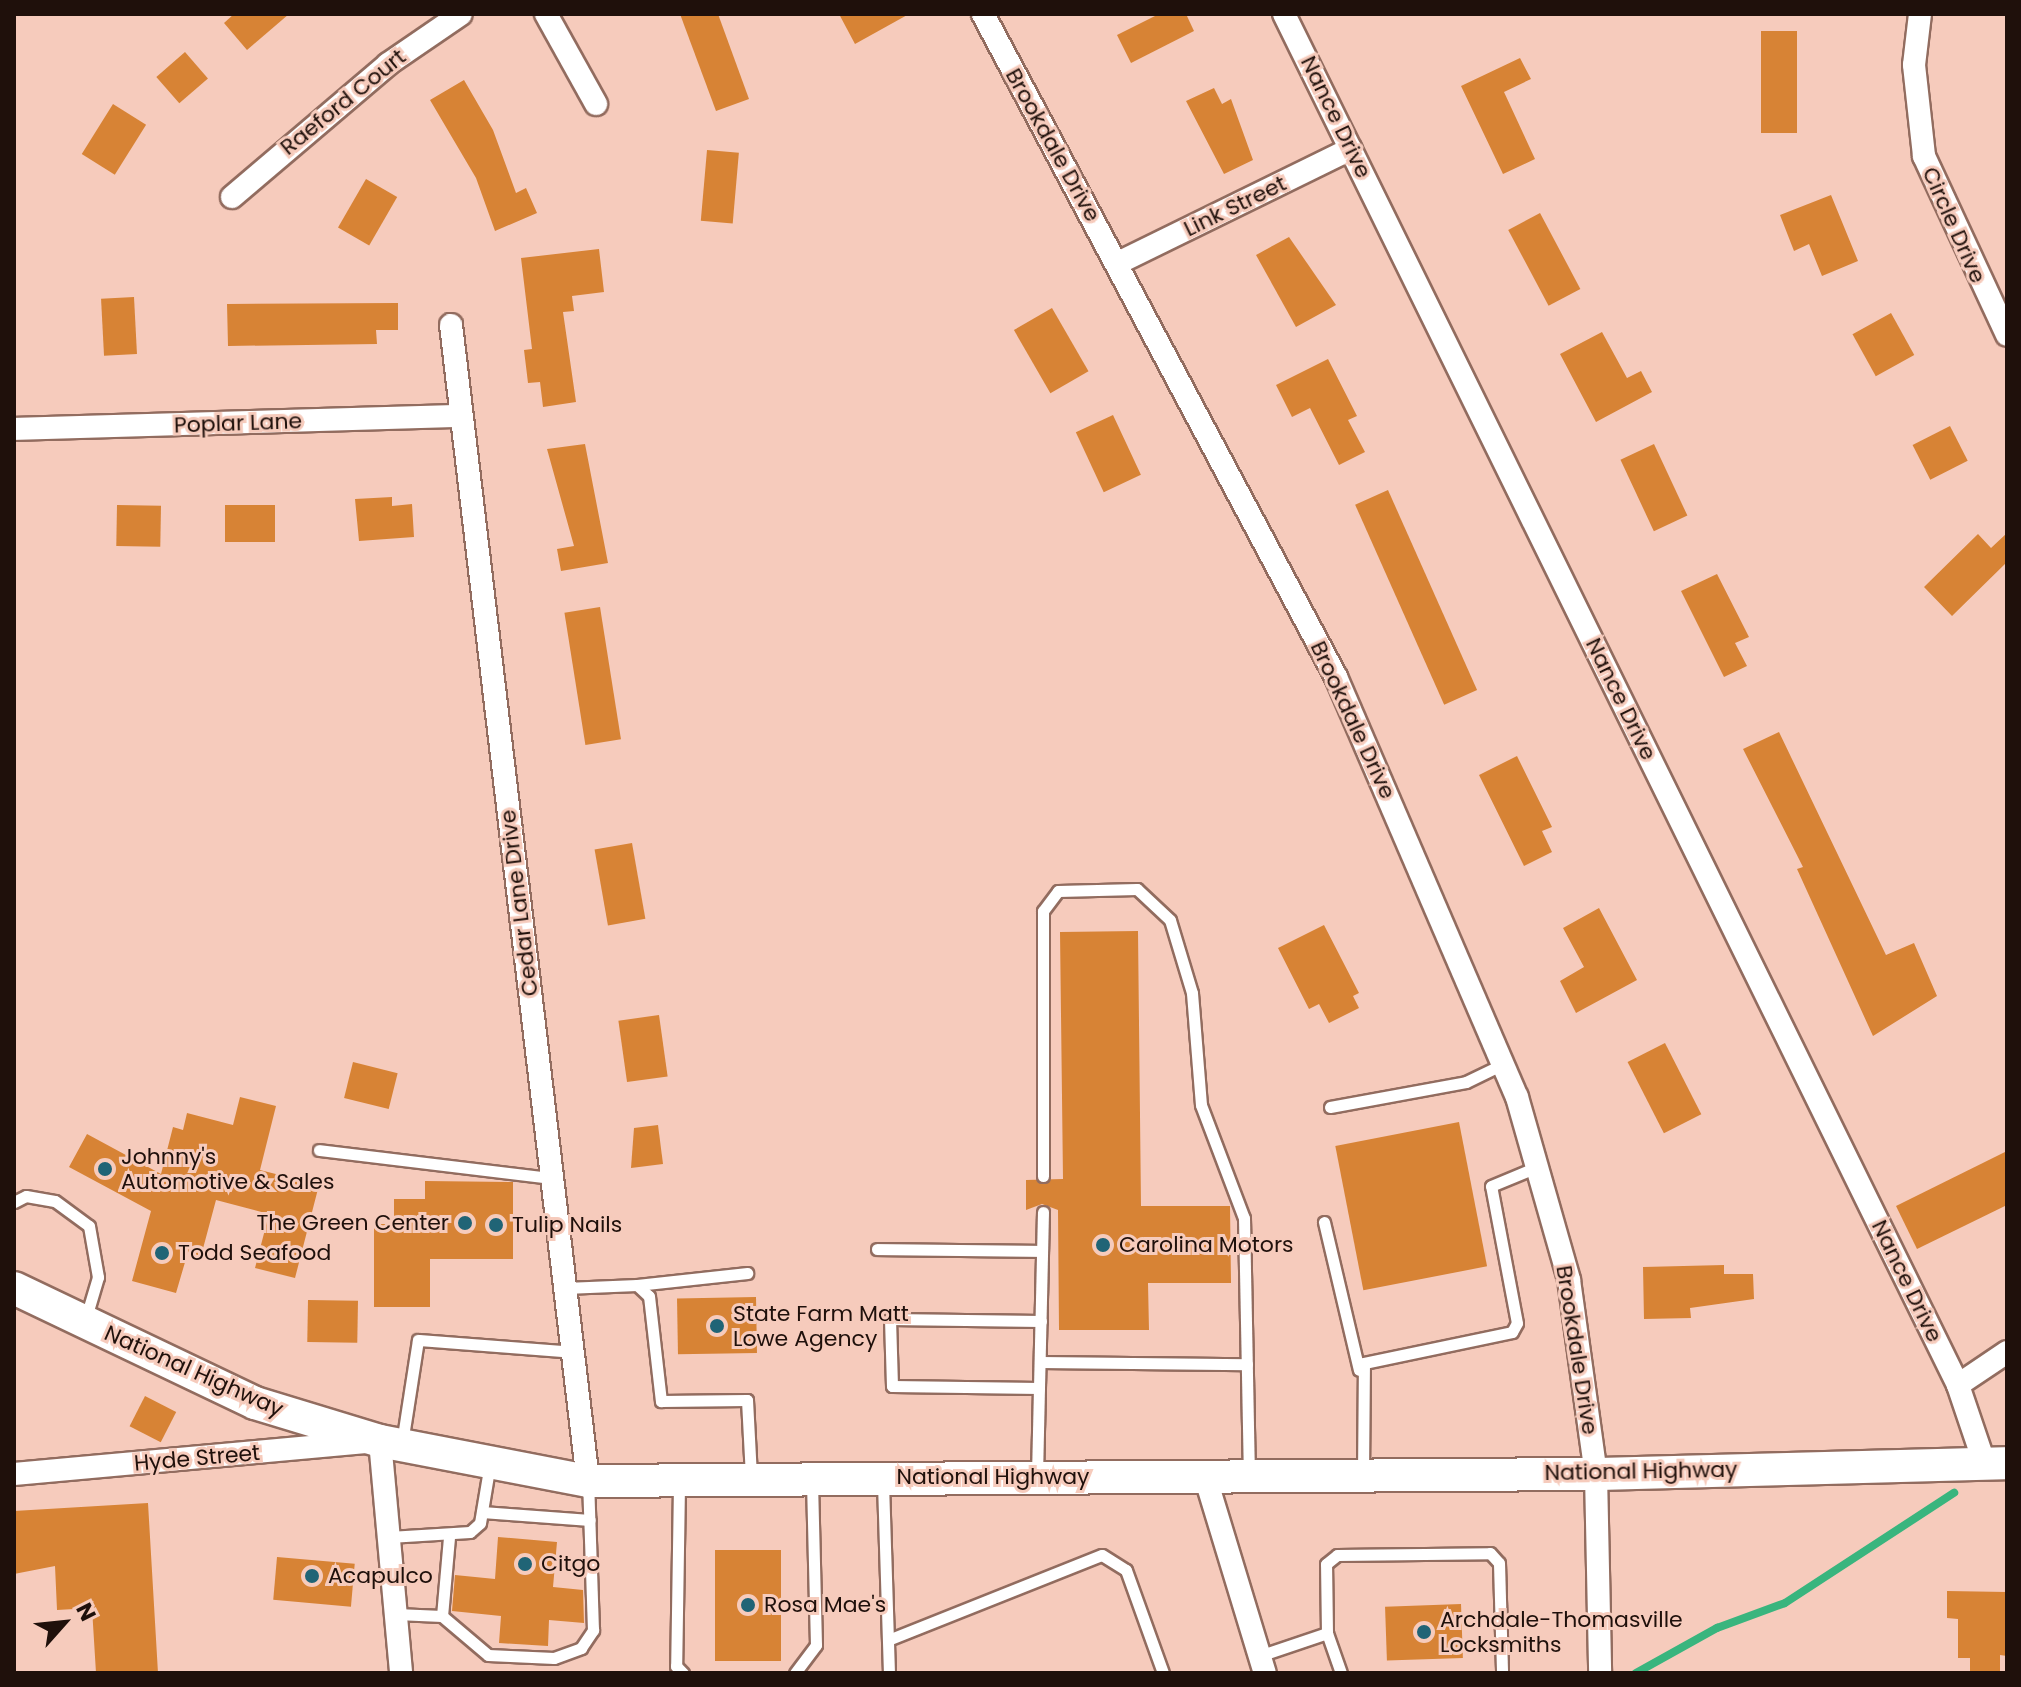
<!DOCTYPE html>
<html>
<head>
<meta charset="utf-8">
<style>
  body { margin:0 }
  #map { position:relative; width:2021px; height:1687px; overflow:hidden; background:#f6cbbc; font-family:Poppins,sans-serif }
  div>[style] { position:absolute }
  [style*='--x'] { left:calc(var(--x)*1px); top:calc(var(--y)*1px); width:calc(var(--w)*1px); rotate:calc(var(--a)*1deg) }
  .stream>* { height:8px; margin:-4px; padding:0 4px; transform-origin:4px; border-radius:4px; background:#39b57e }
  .building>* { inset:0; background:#d78335; transform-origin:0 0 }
  .roads { filter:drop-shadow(2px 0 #926c5f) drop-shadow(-2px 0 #926c5f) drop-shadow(0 2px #926c5f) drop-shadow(0 -2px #926c5f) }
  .service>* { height:11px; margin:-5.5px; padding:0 5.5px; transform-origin:5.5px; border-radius:5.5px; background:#fff }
  .minor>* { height:22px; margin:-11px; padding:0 11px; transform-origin:11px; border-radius:11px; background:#fff }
  .secondary>* { height:32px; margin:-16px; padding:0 16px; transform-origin:16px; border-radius:16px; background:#fff }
  .dots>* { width:22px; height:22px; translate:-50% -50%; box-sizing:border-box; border:4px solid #f6cbbc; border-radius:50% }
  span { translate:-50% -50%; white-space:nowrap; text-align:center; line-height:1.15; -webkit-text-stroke:6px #f6cbbc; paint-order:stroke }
  .street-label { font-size:22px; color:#1f100b }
  .poi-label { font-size:22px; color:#1f100b }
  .left { translate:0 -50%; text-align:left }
  .right { translate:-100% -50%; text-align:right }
  .frame { position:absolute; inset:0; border:16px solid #1f100b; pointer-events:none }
  .north { position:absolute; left:24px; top:1583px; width:80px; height:80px; -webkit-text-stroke:6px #f6cbbc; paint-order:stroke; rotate:63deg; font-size:22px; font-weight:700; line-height:32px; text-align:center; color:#1f100b }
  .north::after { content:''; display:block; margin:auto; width:28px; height:36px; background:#1f100b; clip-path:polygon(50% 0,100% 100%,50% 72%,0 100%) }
</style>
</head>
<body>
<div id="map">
  <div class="stream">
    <i style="--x:1636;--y:1673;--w:93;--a:-29.1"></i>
    <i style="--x:1717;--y:1628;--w:72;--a:-20.2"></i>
    <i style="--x:1785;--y:1603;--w:202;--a:-33.1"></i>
  </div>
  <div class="building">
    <i style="clip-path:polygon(234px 14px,289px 14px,247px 50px,224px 23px)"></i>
    <i style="clip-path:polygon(680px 14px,718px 14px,749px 99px,716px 111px)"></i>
    <i style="clip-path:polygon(839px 14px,909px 14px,855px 44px)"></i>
    <i style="clip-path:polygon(1159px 14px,1186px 14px,1194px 31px,1131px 63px,1117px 35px)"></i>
    <i style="left:1761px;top:31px;width:36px;height:102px"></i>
    <i style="left:185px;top:52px;width:35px;height:38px;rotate:49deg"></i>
    <i style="clip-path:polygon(1520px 58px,1531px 79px,1504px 92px,1535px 159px,1503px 174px,1461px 86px)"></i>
    <i style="clip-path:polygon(464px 80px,493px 130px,516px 193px,526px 188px,537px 213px,495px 231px,476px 178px,430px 100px)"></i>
    <i style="clip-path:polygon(1214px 88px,1222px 104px,1231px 99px,1253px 160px,1224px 174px,1186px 101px)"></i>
    <i style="left:113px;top:104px;width:39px;height:59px;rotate:32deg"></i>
    <i style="left:707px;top:150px;width:32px;height:71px;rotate:5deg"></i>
    <i style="left:366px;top:179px;width:36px;height:56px;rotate:30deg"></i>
    <i style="clip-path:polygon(1831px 195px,1858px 261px,1822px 276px,1809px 244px,1794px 251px,1780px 215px)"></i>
    <i style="left:1540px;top:213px;width:86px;height:36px;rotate:62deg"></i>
    <i style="clip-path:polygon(1289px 237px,1336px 305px,1296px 327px,1256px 255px)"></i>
    <i style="clip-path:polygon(599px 249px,604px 292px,572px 296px,574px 311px,563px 312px,576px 402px,543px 407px,540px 382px,528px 383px,524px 350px,532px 349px,521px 258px)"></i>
    <i style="left:134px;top:297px;width:57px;height:33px;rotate:87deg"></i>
    <i style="clip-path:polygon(398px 303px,398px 330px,376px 330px,377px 344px,228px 346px,227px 304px)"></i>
    <i style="left:1052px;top:308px;width:73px;height:44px;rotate:60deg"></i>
    <i style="left:1891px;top:313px;width:48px;height:44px;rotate:61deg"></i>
    <i style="clip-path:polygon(1602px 332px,1627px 378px,1641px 371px,1652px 392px,1596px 422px,1560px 354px)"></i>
    <i style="clip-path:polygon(1328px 359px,1357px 416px,1348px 420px,1365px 452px,1339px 465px,1310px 408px,1292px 417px,1276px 385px)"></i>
    <i style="left:1113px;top:415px;width:66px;height:41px;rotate:65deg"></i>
    <i style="left:1950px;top:426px;width:39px;height:42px;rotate:63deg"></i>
    <i style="clip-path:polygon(585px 444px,608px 563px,561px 571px,557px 549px,574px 546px,547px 449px)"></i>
    <i style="left:1654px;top:444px;width:79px;height:37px;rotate:65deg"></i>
    <i style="left:1388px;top:490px;width:219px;height:36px;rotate:66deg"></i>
    <i style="clip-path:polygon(392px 497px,392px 506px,412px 504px,414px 537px,359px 541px,355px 499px)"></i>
    <i style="left:117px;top:505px;width:44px;height:41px;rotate:1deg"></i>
    <i style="left:275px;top:505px;width:37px;height:50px;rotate:90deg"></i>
    <i style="clip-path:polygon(2007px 533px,2007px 562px,1952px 616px,1924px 587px,1978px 534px,1991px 548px)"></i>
    <i style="clip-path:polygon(1717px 574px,1749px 637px,1735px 643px,1747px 666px,1724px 677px,1681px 591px)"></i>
    <i style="left:600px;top:607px;width:134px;height:36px;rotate:81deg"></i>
    <i style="clip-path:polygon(1779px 732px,1886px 955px,1914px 943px,1937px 996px,1873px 1036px,1797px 869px,1803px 867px,1743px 749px)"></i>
    <i style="clip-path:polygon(1517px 756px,1552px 827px,1542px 831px,1552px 852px,1524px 866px,1479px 775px)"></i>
    <i style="left:632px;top:843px;width:77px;height:38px;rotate:80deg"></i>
    <i style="clip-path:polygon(1599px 908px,1637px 980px,1576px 1013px,1560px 981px,1584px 967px,1563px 928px)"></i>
    <i style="clip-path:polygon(1324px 925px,1359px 993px,1353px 996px,1359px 1008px,1329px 1023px,1319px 1004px,1309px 1009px,1278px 948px)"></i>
    <i style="clip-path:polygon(1138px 931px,1141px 1206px,1230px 1206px,1231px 1283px,1148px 1283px,1149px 1330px,1059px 1330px,1058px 1210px,1042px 1204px,1026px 1210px,1026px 1180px,1063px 1179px,1060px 932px)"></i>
    <i style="left:659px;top:1015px;width:62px;height:41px;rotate:82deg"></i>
    <i style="left:1665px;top:1043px;width:80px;height:42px;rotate:63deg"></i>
    <i style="left:353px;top:1062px;width:46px;height:37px;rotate:14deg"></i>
    <i style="clip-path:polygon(240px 1097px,276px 1106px,260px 1170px,319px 1185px,295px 1278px,255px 1268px,269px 1214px,216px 1200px,201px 1256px,188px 1252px,176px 1293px,132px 1281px,151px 1211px,69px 1167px,87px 1134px,161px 1174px,173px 1127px,183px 1130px,187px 1113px,233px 1125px)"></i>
    <i style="left:1459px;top:1122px;width:147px;height:126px;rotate:79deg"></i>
    <i style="clip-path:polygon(658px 1125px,663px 1164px,631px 1168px,634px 1128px)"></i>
    <i style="clip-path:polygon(2007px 1151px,2007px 1205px,1917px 1249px,1896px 1206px)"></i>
    <i style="clip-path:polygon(425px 1181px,513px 1182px,513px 1259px,430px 1259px,430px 1307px,374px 1307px,374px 1224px,394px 1224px,394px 1199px,425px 1199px)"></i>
    <i style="clip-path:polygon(1724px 1265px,1724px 1274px,1753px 1274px,1754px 1299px,1690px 1308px,1691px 1318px,1644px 1319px,1643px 1267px)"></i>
    <i style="left:756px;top:1297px;width:56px;height:79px;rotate:89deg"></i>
    <i style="left:308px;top:1300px;width:50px;height:42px;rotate:1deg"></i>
    <i style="left:145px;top:1396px;width:35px;height:34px;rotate:27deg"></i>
    <i style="clip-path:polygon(148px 1503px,158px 1673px,96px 1673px,92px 1608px,57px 1610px,55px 1566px,14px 1574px,14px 1511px)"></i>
    <i style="clip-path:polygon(498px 1537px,557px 1542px,553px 1587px,583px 1590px,584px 1623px,549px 1620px,548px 1646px,499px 1643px,501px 1616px,452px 1611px,455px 1575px,495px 1579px)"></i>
    <i style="left:715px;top:1550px;width:66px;height:111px"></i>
    <i style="left:277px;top:1557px;width:78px;height:43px;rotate:5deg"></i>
    <i style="clip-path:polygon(1947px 1591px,2007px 1592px,2007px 1656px,2000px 1655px,2000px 1673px,1970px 1673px,1970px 1658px,1958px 1658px,1958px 1619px,1947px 1618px)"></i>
    <i style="left:1461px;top:1604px;width:54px;height:76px;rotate:88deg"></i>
  </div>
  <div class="roads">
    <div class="service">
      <i style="--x:1330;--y:1107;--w:138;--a:-10.4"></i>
      <i style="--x:1466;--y:1082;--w:41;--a:-25.9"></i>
      <i style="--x:319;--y:1150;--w:235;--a:6.9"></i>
      <i style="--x:1043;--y:1176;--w:265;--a:-90"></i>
      <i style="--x:1043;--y:911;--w:25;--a:-53"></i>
      <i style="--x:1058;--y:891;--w:79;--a:-1.5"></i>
      <i style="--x:1137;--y:889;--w:45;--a:43.2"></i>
      <i style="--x:1170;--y:920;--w:76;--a:73.2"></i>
      <i style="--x:1192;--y:993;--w:112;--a:85.4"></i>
      <i style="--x:1201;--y:1105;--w:121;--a:69.2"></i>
      <i style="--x:1244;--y:1218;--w:255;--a:88.9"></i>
      <i style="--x:14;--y:1202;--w:13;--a:-27"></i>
      <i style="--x:26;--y:1196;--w:29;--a:10"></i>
      <i style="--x:55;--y:1201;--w:42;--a:36.3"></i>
      <i style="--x:89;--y:1226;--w:52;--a:80"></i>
      <i style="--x:98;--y:1277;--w:46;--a:106.5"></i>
      <i style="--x:1324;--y:1222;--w:152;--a:76.7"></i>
      <i style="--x:877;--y:1249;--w:165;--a:0.7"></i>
      <i style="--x:637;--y:1285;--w:111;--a:-6.2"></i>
      <i style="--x:565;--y:1288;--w:72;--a:-2.4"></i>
      <i style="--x:637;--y:1285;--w:16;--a:43"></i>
      <i style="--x:649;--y:1296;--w:106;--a:83.5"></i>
      <i style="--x:661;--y:1401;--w:86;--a:-0.7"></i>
      <i style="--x:747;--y:1400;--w:76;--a:87"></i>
      <i style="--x:1040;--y:1362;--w:207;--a:0.6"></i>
      <i style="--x:1039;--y:1388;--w:147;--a:-179.2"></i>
      <i style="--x:892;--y:1386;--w:67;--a:-91.7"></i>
      <i style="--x:890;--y:1319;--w:151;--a:0.8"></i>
      <i style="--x:402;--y:1443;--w:104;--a:-81.2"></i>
      <i style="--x:418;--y:1340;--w:155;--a:4.4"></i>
      <i style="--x:1363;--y:1474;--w:111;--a:-89.5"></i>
      <i style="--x:1364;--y:1363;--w:151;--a:-11.8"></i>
      <i style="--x:1512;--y:1332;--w:10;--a:-61"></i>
      <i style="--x:1517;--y:1323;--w:139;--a:-100.7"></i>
      <i style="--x:1491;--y:1186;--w:50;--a:-22.4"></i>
      <i style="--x:1037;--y:1476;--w:264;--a:-88.7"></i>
      <i style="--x:883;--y:1483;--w:190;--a:88.2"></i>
      <i style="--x:679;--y:1485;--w:181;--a:90.9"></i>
      <i style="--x:676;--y:1666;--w:10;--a:45"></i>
      <i style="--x:482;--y:1512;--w:108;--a:4.2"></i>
      <i style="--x:389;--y:1537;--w:81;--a:-3.5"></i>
      <i style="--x:470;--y:1532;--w:13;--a:-42"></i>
      <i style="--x:480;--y:1523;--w:61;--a:-80.5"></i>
      <i style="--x:396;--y:1614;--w:46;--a:2.5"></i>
      <i style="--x:442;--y:1616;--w:60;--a:40.3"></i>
      <i style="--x:488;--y:1655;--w:66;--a:2.6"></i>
      <i style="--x:554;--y:1658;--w:29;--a:-20"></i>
      <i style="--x:581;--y:1648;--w:22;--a:-56"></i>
      <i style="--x:593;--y:1630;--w:147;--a:-91.9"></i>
      <i style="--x:442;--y:1616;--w:79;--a:-84.9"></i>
      <i style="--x:1327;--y:1633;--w:42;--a:70.7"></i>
      <i style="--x:888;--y:1640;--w:230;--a:-21.7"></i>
      <i style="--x:1102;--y:1555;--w:28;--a:32"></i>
      <i style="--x:1126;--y:1570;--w:109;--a:70.2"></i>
      <i style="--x:1259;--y:1656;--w:72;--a:-18.7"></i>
      <i style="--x:1327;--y:1633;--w:69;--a:-90.8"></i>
      <i style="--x:1326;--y:1564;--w:14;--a:-39"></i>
      <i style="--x:1337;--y:1555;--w:153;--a:-0.7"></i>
      <i style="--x:1490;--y:1553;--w:13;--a:48"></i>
      <i style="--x:1499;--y:1563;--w:110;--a:88.4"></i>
      <i style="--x:795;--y:1673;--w:35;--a:-53"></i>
      <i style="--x:816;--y:1645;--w:164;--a:-91.4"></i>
    </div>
    <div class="minor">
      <i style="--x:546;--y:14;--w:103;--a:60.9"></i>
      <i style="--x:983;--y:14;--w:751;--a:61.97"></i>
      <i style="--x:1336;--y:677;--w:457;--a:66.7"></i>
      <i style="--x:1517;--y:1097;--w:190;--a:74.1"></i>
      <i style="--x:1569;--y:1280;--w:196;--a:82.1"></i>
      <i style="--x:1596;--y:1474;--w:199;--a:88.8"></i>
      <i style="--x:1284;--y:14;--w:1528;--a:63.82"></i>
      <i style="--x:1920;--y:14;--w:51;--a:96.7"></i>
      <i style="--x:1914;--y:65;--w:92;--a:83.7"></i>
      <i style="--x:1924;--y:156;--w:197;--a:65.1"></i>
      <i style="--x:232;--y:197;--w:205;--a:-40.4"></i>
      <i style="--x:388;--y:64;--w:88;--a:-34.4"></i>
      <i style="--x:1118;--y:263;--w:259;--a:-26.1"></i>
      <i style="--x:451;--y:325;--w:1164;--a:83.24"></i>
      <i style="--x:14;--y:429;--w:447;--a:-1.7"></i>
      <i style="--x:1984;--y:1462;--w:81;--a:-108.7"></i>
      <i style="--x:1958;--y:1385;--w:59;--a:-34"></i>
      <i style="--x:14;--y:1474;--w:367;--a:-5.2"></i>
      <i style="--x:380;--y:1441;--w:233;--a:84.8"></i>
      <i style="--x:1205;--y:1476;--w:206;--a:73.1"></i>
    </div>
    <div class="secondary">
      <i style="--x:14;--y:1288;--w:267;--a:25.5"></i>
      <i style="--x:255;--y:1403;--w:131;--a:16.9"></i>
      <i style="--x:380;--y:1441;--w:212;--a:10.9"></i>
      <i style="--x:588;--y:1481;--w:1008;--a:-0.4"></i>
      <i style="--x:1596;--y:1474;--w:411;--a:-1.5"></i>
    </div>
  </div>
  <div class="dots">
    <i style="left:105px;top:1169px;background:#206476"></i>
    <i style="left:465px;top:1223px;background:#206476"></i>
    <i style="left:496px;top:1225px;background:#206476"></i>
    <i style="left:1103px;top:1245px;background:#206476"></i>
    <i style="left:162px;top:1253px;background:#206476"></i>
    <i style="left:717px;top:1326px;background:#206476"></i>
    <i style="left:525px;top:1564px;background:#206476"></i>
    <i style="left:312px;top:1576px;background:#206476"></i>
    <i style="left:748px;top:1605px;background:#206476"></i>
    <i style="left:1424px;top:1632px;background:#206476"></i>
  </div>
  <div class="street-label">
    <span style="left:343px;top:102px;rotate:-39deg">Raeford Court</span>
    <span style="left:1336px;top:117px;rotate:64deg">Nance Drive</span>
    <span style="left:1053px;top:145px;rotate:61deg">Brookdale Drive</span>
    <span style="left:1235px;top:206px;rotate:-26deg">Link Street</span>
    <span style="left:1954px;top:225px;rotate:66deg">Circle Drive</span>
    <span style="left:238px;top:423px;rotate:-2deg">Poplar Lane</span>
    <span style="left:1621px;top:699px;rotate:64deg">Nance Drive</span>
    <span style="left:1353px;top:720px;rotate:65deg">Brookdale Drive</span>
    <span style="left:519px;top:903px;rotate:-97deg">Cedar Lane Drive</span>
    <span style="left:1907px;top:1281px;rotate:64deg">Nance Drive</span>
    <span style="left:1577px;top:1350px;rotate:81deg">Brookdale Drive</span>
    <span style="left:194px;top:1371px;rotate:24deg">National Highway</span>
    <span style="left:197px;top:1458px;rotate:-5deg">Hyde Street</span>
    <span style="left:1641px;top:1471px;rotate:-1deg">National Highway</span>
    <span style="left:993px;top:1477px">National Highway</span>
  </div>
  <div class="poi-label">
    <span class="left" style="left:121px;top:1169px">Johnny's<br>Automotive &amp; Sales</span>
    <span class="right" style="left:449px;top:1223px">The Green Center</span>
    <span class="left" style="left:512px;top:1225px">Tulip Nails</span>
    <span class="left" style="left:1119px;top:1245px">Carolina Motors</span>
    <span class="left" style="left:178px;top:1253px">Todd Seafood</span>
    <span class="left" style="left:733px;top:1326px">State Farm Matt<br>Lowe Agency</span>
    <span class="left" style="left:541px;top:1564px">Citgo</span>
    <span class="left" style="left:328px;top:1576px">Acapulco</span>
    <span class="left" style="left:764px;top:1605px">Rosa Mae's</span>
    <span class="left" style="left:1440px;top:1632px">Archdale-Thomasville<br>Locksmiths</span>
  </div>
  <div class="frame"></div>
  <div class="north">N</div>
</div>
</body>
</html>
